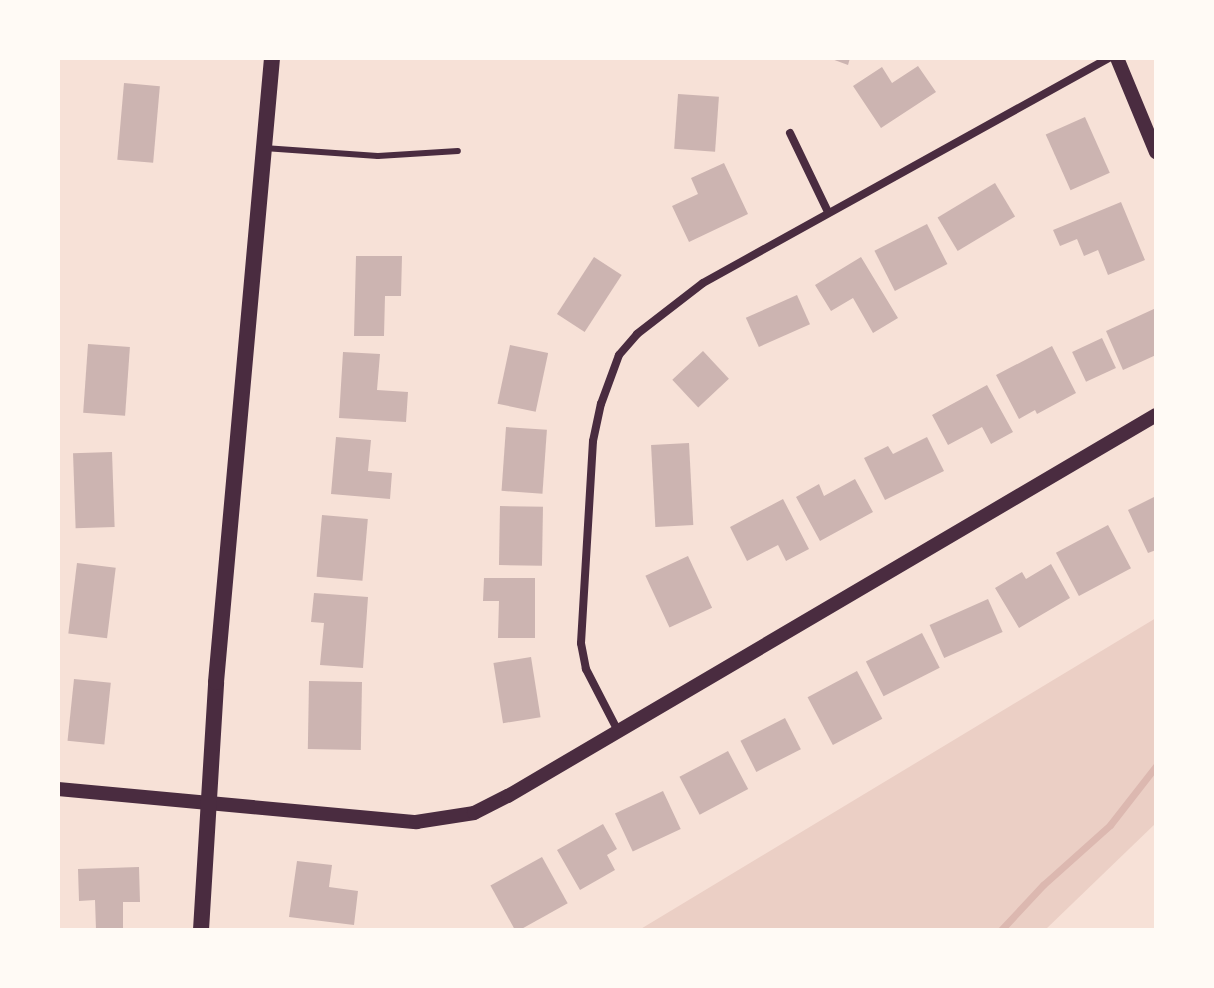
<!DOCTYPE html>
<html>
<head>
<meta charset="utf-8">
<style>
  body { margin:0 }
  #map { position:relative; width:1214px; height:988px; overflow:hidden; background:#f7e1d7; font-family:"Roboto Condensed",sans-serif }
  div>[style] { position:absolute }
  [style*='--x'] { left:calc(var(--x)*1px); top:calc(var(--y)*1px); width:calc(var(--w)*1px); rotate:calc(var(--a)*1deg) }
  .green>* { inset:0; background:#ebcfc5 }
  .stream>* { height:7px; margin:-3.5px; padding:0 3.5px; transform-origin:3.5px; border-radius:3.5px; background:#dcb8b0 }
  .building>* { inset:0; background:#ccb4b1; transform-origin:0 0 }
  .service>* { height:6px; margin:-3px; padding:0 3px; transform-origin:3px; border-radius:3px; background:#4a2c40 }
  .minor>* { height:8px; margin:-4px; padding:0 4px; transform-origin:4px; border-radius:4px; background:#4a2c40 }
  .tertiary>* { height:14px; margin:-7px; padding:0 7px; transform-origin:7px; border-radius:7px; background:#4a2c40 }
  .secondary>* { height:16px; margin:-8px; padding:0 8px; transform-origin:8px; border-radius:8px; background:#4a2c40 }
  span { translate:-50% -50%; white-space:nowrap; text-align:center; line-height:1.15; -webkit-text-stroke:7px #fffaf5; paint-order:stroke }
  .frame { position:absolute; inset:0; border:60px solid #fffaf5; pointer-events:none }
</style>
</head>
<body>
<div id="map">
  <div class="green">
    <i style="clip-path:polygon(1156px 618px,1156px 823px,1045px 930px,639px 930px)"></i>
  </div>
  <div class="stream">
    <i style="--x:1001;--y:930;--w:62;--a:-47"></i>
    <i style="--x:1043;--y:885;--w:90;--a:-41.8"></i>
    <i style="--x:1110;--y:825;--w:75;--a:-52.1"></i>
  </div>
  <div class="building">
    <i style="clip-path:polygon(829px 58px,850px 58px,848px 65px)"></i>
    <i style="clip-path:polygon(918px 66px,936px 92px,881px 128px,853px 86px,882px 67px,892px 83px)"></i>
    <i style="left:124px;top:83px;width:36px;height:77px;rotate:5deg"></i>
    <i style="left:678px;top:94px;width:41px;height:55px;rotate:4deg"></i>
    <i style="left:1085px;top:117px;width:61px;height:43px;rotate:66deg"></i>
    <i style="clip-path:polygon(724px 163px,748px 214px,689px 242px,672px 206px,698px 194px,691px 178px)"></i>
    <i style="left:995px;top:183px;width:39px;height:67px;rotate:59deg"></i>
    <i style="clip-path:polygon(1121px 202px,1145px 260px,1108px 275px,1098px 250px,1084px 256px,1077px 239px,1060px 246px,1053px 230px)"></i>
    <i style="left:927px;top:224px;width:45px;height:59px;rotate:63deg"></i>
    <i style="clip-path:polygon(356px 256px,402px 256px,401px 296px,385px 296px,384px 336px,354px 336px)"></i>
    <i style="left:594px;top:257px;width:33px;height:68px;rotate:33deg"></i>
    <i style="clip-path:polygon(861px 257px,898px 318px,873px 333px,853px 298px,831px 311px,815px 285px)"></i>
    <i style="left:797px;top:295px;width:32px;height:56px;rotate:66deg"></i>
    <i style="clip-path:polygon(1156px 308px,1156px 355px,1123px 370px,1106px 331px)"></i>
    <i style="left:1102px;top:338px;width:33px;height:33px;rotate:65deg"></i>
    <i style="left:88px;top:344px;width:42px;height:69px;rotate:4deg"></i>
    <i style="left:510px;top:345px;width:39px;height:60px;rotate:12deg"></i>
    <i style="clip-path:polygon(1052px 346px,1076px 393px,1037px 414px,1035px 410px,1019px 419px,996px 375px)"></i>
    <i style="left:703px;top:351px;width:38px;height:42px;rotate:47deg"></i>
    <i style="clip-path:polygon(343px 352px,380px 354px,377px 390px,408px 392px,406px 422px,339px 418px)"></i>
    <i style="clip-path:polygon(987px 385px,1013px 432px,991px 444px,982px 427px,948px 445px,932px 415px)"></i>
    <i style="left:506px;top:427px;width:41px;height:64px;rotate:4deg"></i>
    <i style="clip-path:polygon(336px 437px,371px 440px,368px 471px,392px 473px,390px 499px,331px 494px)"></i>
    <i style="clip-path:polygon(927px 437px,944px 471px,885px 500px,864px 458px,888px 446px,893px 454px)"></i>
    <i style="left:689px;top:443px;width:82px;height:38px;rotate:87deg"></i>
    <i style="left:112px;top:452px;width:75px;height:39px;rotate:88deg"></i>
    <i style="clip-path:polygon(855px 479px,873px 512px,820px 541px,796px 497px,819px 484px,824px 496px)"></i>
    <i style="clip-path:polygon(1156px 496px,1156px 550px,1148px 553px,1128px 510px)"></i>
    <i style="clip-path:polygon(783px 499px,809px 549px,786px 561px,778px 545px,747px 561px,730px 527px)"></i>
    <i style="left:500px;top:506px;width:43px;height:59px;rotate:1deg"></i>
    <i style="left:322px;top:515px;width:46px;height:62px;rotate:5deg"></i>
    <i style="left:1108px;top:525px;width:49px;height:59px;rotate:62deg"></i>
    <i style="left:688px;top:556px;width:57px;height:47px;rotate:65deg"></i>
    <i style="left:77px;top:563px;width:39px;height:71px;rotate:7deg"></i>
    <i style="clip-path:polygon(1051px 564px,1070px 598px,1019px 628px,995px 588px,1022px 572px,1026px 579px)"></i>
    <i style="clip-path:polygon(484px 578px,535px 578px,535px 638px,498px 638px,499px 601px,483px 601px)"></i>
    <i style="clip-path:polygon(314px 593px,368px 597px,363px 668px,320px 665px,324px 623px,311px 622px)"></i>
    <i style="left:988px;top:599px;width:36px;height:64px;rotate:66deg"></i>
    <i style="left:922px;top:633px;width:39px;height:63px;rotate:63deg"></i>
    <i style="left:531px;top:657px;width:61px;height:38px;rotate:81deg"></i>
    <i style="left:857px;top:671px;width:54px;height:56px;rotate:62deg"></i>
    <i style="left:74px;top:679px;width:37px;height:62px;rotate:6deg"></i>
    <i style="left:309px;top:681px;width:53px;height:68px;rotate:1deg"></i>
    <i style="left:785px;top:718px;width:35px;height:50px;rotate:63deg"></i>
    <i style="left:728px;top:751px;width:43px;height:55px;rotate:62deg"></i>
    <i style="left:663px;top:791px;width:42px;height:53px;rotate:65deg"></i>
    <i style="clip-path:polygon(603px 824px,617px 849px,607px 855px,615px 870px,580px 890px,557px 850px)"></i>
    <i style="left:542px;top:857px;width:53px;height:59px;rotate:61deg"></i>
    <i style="clip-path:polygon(297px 861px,332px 865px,329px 887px,358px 891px,354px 925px,289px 917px)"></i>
    <i style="clip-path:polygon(139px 867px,140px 902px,123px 902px,123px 930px,96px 930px,95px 900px,79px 901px,78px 869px)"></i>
  </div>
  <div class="service">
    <i style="--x:264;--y:148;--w:114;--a:4"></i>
    <i style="--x:378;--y:156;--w:80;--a:-3.6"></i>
  </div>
  <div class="minor">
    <i style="--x:790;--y:133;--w:88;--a:64.3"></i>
    <i style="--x:618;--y:731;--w:70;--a:-117.3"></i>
    <i style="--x:586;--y:669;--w:26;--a:-101"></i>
    <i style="--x:581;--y:643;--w:202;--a:-86.6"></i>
    <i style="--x:593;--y:441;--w:38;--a:-78"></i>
    <i style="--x:601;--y:404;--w:52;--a:-69.8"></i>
    <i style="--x:619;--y:355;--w:28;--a:-49"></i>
    <i style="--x:637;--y:334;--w:83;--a:-37.7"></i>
    <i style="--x:703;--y:283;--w:464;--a:-29"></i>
  </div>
  <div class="tertiary">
    <i style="--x:1117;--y:58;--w:102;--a:67.5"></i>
    <i style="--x:58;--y:789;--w:360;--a:5.3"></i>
    <i style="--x:416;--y:822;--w:59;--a:-8.8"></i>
    <i style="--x:474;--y:813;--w:38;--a:-27"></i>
    <i style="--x:508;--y:796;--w:752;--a:-30.45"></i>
  </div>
  <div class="secondary">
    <i style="--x:201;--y:930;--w:248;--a:-86.5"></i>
    <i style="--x:216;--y:682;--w:627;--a:-84.87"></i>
  </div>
  <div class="frame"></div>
</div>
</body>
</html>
